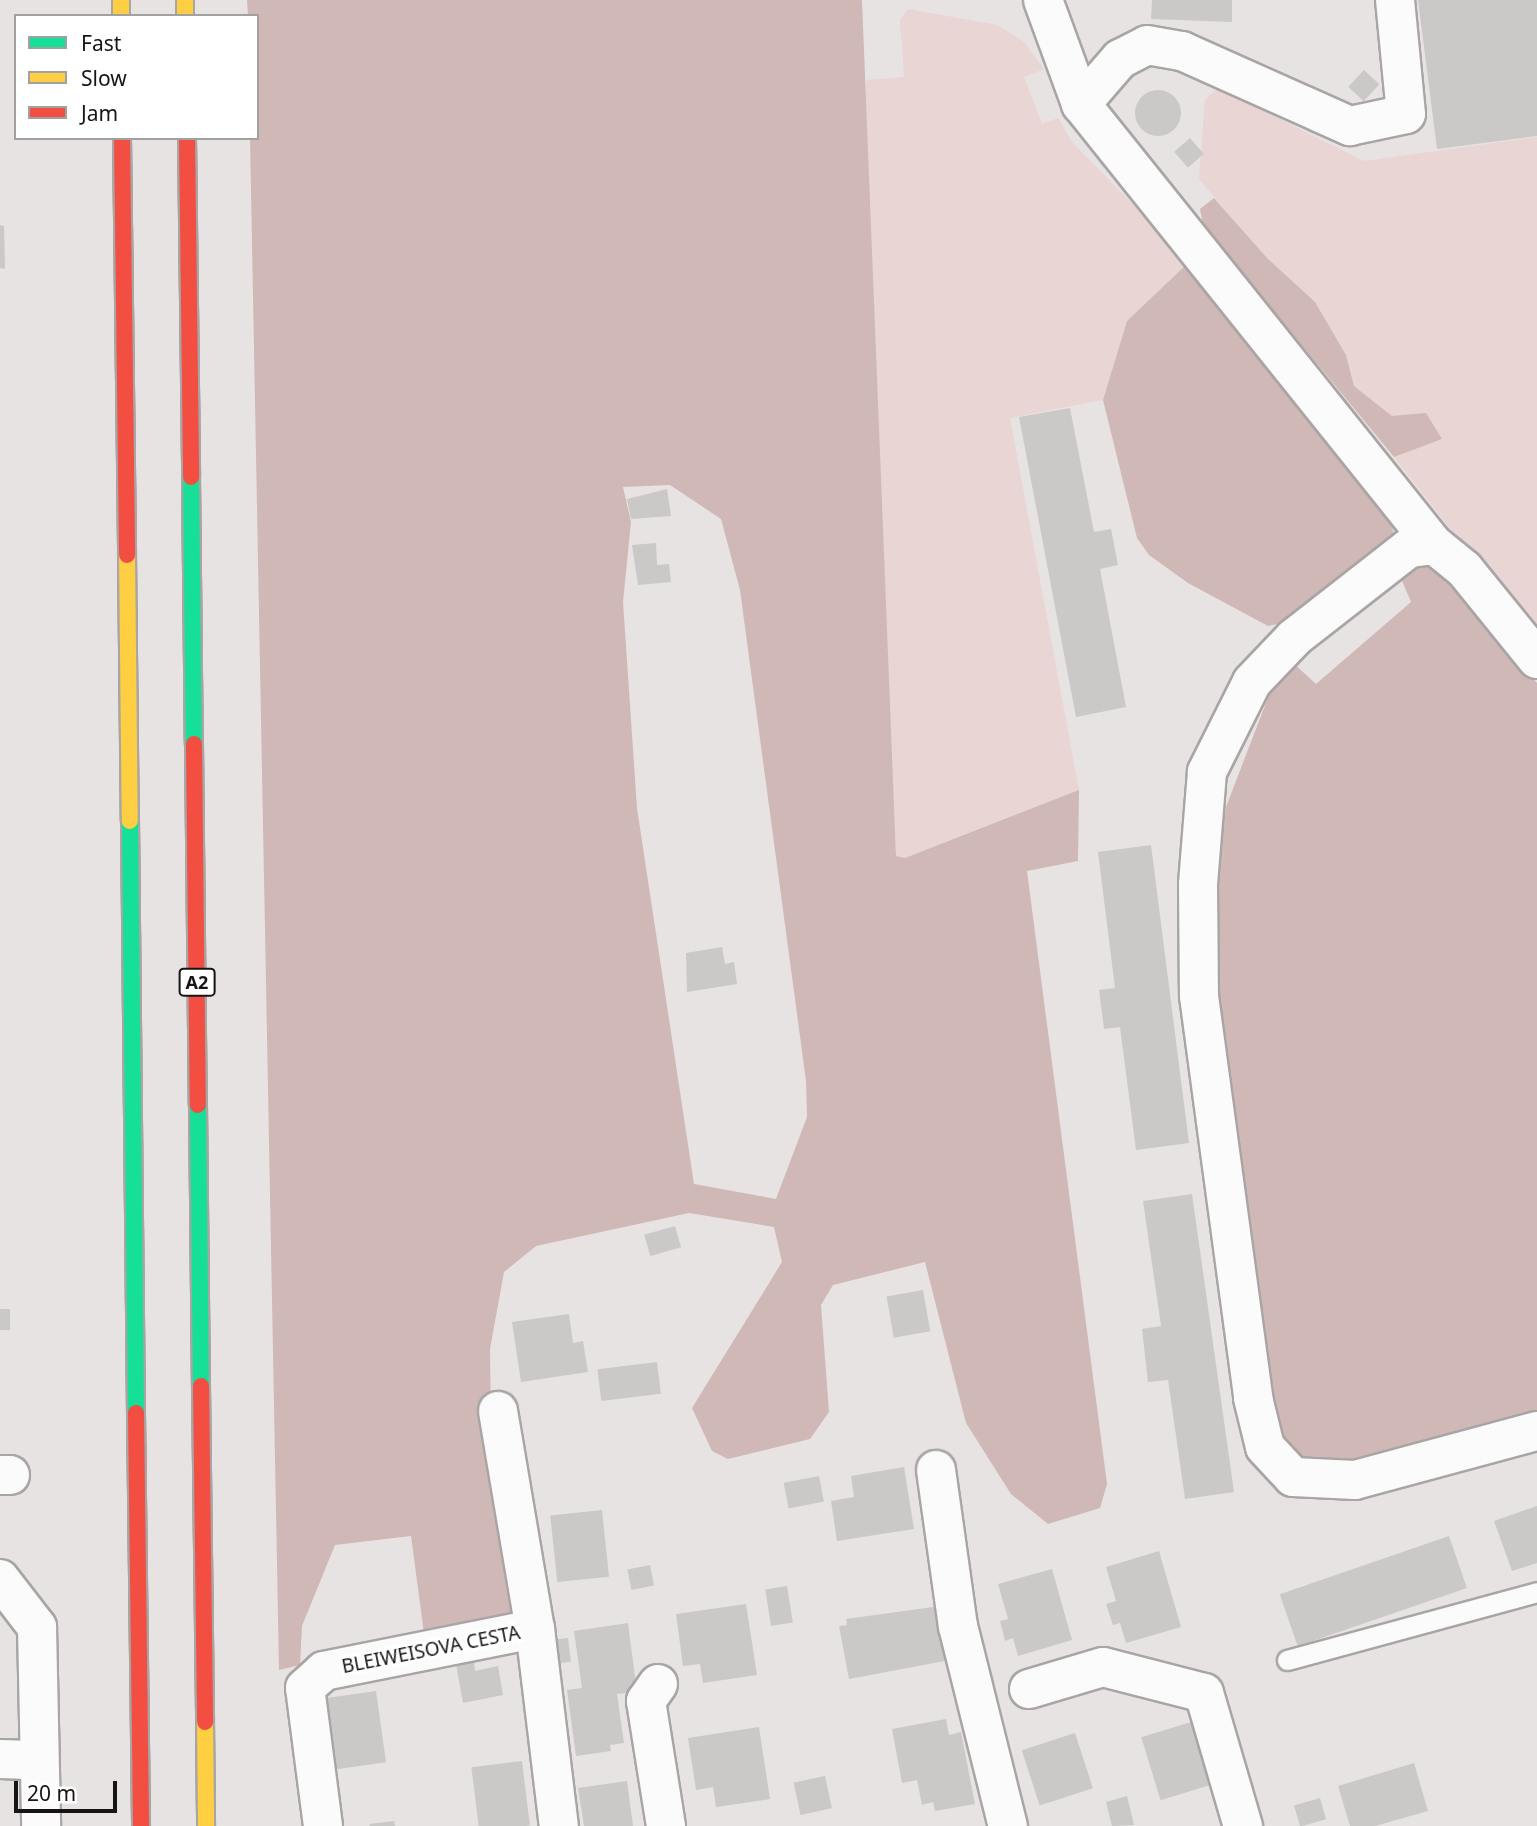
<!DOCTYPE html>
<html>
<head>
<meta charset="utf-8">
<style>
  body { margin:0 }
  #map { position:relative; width:1537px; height:1826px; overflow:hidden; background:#e8e3e3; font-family:"Noto Sans",sans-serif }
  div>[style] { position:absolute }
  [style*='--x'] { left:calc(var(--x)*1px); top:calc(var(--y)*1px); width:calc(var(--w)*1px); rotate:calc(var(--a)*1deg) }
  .green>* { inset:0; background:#e9d5d4 }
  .forest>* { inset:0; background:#cfb8b6 }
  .building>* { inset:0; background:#cbc8c8; transform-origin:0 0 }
  .round { border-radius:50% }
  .roads { filter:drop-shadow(2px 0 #a9a5a5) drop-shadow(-2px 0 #a9a5a5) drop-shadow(0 2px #a9a5a5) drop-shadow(0 -2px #a9a5a5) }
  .lane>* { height:19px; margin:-9.5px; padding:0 9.5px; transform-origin:9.5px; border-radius:9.5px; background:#fcfbfb }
  .street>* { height:38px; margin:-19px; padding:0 19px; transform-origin:19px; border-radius:19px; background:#fcfbfb }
  .fast>* { height:16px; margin:-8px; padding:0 8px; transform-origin:8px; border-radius:8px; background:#16e098 }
  .slow>* { height:16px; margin:-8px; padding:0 8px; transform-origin:8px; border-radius:8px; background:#ffcf43 }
  .jam>* { height:16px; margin:-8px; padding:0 8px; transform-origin:8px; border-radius:8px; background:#f24e42 }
  span { translate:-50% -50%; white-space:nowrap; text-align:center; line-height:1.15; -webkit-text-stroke:7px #fff; paint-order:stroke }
  .shield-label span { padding:2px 5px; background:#fff; border:2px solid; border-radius:5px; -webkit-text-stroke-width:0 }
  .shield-label { font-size:18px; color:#171414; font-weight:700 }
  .street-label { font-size:19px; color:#171414 }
  .legend { position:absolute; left:14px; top:14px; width:245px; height:126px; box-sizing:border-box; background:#fff; border:2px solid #a2a1a1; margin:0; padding:9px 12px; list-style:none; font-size:21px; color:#171414 }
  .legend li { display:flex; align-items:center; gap:14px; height:35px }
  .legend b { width:35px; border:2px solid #a2a1a1 }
  .scale { position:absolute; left:14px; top:1781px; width:103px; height:32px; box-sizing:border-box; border:4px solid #171414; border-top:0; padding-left:9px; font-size:21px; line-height:24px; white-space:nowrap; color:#171414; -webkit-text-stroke:5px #fff; paint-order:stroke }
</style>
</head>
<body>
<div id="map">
  <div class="green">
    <i style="clip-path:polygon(908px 9px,998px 25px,1025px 43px,1044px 69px,1024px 77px,1042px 124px,1058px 118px,1073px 143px,1189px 262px,1127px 321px,1103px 400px,1010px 418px,1079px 790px,905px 858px,896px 856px,864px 103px,866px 80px,904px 77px,900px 20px)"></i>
    <i style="clip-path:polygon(1218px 88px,1364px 161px,1537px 137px,1537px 640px,1394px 457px,1442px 439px,1392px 416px,1354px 386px,1346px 355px,1315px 302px,1267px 259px,1199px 179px,1205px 100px)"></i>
  </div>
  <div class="forest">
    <i style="clip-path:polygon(evenodd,247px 0,862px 0,896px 856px,905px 858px,1079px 790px,1078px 861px,1027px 871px,1107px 1484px,1100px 1508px,1048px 1524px,1011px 1494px,966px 1423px,925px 1262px,833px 1285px,821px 1305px,829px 1412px,810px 1439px,728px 1459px,712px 1451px,692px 1408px,782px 1262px,774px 1227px,689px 1213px,536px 1246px,504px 1272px,490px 1349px,491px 1426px,525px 1620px,425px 1641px,411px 1536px,335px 1545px,302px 1626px,300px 1665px,279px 1670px,250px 138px,257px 138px,257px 16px,248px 16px,247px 0,670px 485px,721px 519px,740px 590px,806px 1081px,807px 1117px,776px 1199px,694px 1184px,637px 808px,623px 602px,631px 522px,623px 487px,670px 485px)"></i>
    <i style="clip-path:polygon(1214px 198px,1267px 258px,1315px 302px,1346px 355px,1354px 386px,1392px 416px,1426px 413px,1442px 439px,1394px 457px,1203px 225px,1200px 209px)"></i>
    <i style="clip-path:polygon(1189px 262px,1392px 511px,1393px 533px,1361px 570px,1297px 620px,1268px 626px,1188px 583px,1149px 555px,1137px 538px,1103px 400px,1127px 321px)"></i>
    <i style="clip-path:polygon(1427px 562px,1449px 576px,1537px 683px,1537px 1422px,1351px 1472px,1295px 1467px,1276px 1445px,1214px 991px,1214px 870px,1226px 807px,1274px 682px,1290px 660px,1316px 684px,1411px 602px,1400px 576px,1414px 565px)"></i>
  </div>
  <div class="building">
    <i style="clip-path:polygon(1152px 0,1232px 0,1232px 22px,1151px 19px)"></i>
    <i style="clip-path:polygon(1418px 0,1537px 0,1537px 136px,1437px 149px)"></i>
    <i style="left:1364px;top:70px;width:21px;height:23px;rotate:43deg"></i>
    <i class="round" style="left:1135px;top:90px;width:46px;height:46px"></i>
    <i style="left:1190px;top:138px;width:21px;height:21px;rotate:49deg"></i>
    <i style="clip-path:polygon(0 225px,4px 226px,5px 269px,0 268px)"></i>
    <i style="clip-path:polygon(1070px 408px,1094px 532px,1111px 529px,1118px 565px,1100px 569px,1126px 707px,1076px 717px,1019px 417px)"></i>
    <i style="clip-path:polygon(667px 489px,671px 516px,631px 519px,627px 499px)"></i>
    <i style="clip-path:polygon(656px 543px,657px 565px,669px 564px,671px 582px,638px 585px,632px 545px)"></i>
    <i style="clip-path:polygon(1151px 845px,1189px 1143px,1136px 1150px,1120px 1027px,1104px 1029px,1099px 990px,1115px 988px,1098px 852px)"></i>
    <i style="clip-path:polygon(722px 947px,725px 964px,734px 962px,737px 984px,687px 992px,686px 953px)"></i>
    <i style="clip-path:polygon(1192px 1194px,1234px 1492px,1185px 1499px,1168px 1380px,1148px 1382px,1142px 1329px,1161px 1326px,1143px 1201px)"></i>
    <i style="left:675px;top:1226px;width:22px;height:32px;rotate:74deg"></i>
    <i style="left:923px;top:1290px;width:42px;height:37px;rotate:80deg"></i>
    <i style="left:0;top:1309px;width:10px;height:21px"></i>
    <i style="clip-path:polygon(569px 1314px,573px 1343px,583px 1341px,588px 1372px,521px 1382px,512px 1322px)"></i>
    <i style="left:657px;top:1362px;width:32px;height:60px;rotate:83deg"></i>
    <i style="clip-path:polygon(904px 1467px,914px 1529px,837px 1541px,831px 1501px,854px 1497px,851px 1476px)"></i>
    <i style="left:819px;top:1476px;width:26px;height:36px;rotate:79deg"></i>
    <i style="clip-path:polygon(1537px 1506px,1537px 1563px,1512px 1571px,1494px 1521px)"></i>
    <i style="left:602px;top:1510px;width:67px;height:52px;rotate:84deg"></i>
    <i style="left:1449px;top:1536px;width:55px;height:179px;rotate:71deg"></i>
    <i style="clip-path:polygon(1159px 1551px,1181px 1627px,1126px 1643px,1120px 1623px,1113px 1625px,1106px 1604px,1116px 1601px,1106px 1567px)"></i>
    <i style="left:650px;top:1565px;width:21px;height:23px;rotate:79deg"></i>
    <i style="clip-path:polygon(1052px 1569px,1072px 1640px,1018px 1656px,1013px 1638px,1005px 1641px,1000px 1621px,1008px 1619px,998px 1584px)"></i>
    <i style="left:787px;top:1586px;width:37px;height:22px;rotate:81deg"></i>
    <i style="clip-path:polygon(746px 1604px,757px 1675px,703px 1683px,700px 1664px,683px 1666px,676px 1614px)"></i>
    <i style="clip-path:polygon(940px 1606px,950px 1660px,849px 1679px,839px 1626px,847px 1625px,846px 1619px)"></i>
    <i style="clip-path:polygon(628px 1623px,637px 1692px,617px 1694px,624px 1743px,610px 1745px,611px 1751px,576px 1756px,567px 1690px,582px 1688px,574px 1631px)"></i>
    <i style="left:568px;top:1638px;width:24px;height:18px;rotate:83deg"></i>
    <i style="clip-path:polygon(474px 1661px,475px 1671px,498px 1666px,503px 1695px,463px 1703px,456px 1664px)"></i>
    <i style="left:376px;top:1691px;width:72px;height:57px;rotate:82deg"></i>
    <i style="clip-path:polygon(946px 1719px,949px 1735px,961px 1732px,975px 1804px,935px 1811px,933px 1802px,922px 1805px,917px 1780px,902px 1783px,892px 1729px)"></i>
    <i style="left:1191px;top:1722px;width:66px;height:52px;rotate:73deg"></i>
    <i style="clip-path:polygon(759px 1727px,770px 1799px,716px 1807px,713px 1787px,696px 1790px,688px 1738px)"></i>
    <i style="left:1075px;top:1733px;width:58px;height:56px;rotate:72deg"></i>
    <i style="left:522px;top:1761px;width:65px;height:51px;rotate:83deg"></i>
    <i style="clip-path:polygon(1414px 1763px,1428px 1811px,1375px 1826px,1350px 1826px,1338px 1786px)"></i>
    <i style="left:825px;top:1776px;width:33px;height:32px;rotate:78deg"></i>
    <i style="clip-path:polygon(627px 1781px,633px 1826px,584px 1826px,578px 1788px)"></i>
    <i style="clip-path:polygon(1127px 1796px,1134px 1825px,1112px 1826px,1106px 1802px)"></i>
    <i style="left:1320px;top:1798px;width:22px;height:27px;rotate:74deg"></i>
    <i style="clip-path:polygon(394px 1821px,395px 1826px,370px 1826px,369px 1824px)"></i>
  </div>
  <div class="roads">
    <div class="lane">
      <i style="--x:1287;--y:1660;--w:259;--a:-15.2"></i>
    </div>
    <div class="street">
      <i style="--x:1043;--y:0;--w:111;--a:69.9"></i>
      <i style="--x:1081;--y:104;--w:565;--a:51.32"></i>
      <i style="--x:1081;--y:104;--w:60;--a:-49.1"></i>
      <i style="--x:1120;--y:59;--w:30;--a:-27"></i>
      <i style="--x:1147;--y:45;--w:36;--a:10"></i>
      <i style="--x:1182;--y:51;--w:184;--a:24.1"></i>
      <i style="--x:1350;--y:126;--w:57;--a:-12.1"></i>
      <i style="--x:1406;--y:114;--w:115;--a:-95.5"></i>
      <i style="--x:1537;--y:659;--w:116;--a:-129"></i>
      <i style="--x:1464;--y:569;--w:38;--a:-141"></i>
      <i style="--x:1434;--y:545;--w:25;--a:173"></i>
      <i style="--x:1409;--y:548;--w:146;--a:142"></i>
      <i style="--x:1294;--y:638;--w:61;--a:133.7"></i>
      <i style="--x:1252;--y:682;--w:101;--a:116.6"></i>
      <i style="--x:1207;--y:772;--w:113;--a:94.6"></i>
      <i style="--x:1198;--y:885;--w:111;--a:89.5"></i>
      <i style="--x:1199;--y:996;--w:406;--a:82.3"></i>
      <i style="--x:1253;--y:1398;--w:50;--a:76.2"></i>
      <i style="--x:1265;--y:1447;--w:41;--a:47"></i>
      <i style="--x:1293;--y:1477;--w:62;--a:2.8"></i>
      <i style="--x:1355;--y:1480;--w:188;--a:-15.1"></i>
      <i style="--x:498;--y:1411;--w:221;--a:80.4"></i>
      <i style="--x:535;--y:1629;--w:198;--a:83.1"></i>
      <i style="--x:936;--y:1470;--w:158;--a:82"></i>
      <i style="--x:958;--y:1626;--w:206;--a:76"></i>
      <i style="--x:0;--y:1475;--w:10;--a:0"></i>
      <i style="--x:0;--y:1579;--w:61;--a:52.4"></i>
      <i style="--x:37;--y:1627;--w:199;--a:88.8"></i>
      <i style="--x:658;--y:1684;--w:21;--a:125"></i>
      <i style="--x:646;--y:1701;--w:127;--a:80.9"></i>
      <i style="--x:1029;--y:1689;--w:77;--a:-16.6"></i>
      <i style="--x:1103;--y:1667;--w:104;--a:14.4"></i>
      <i style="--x:1204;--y:1693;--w:139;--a:73.7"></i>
      <i style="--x:0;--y:1759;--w:38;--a:2"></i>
      <i style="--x:323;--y:1826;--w:139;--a:-97.4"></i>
      <i style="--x:305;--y:1688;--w:25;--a:-42"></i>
      <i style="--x:324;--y:1671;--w:215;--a:-11.3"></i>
    </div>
    <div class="fast">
      <i style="--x:191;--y:477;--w:267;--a:89.4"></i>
      <i style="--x:130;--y:821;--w:592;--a:89.42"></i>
      <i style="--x:198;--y:1105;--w:281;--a:89.4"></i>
    </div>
    <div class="slow">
      <i style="--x:121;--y:0;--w:16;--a:90"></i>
      <i style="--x:185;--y:0;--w:16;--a:90"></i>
      <i style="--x:127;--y:555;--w:266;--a:89.4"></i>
      <i style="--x:205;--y:1722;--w:104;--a:89.4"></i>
    </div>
    <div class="jam">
      <i style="--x:122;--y:138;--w:417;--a:89.3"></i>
      <i style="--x:187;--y:138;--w:339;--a:89.3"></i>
      <i style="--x:194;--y:744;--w:361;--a:89.4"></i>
      <i style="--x:201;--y:1386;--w:336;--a:89.3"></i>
      <i style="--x:136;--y:1413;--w:413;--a:89.3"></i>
    </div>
  </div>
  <div class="shield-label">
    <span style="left:197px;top:982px">A2</span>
  </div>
  <div class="street-label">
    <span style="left:431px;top:1650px;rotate:-11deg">BLEIWEISOVA CESTA</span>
  </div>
  <ul class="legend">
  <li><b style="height:9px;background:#16e098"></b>Fast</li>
  <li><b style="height:9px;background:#ffcf43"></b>Slow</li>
  <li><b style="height:9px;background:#f24e42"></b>Jam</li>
  </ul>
  <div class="scale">20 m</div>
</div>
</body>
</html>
